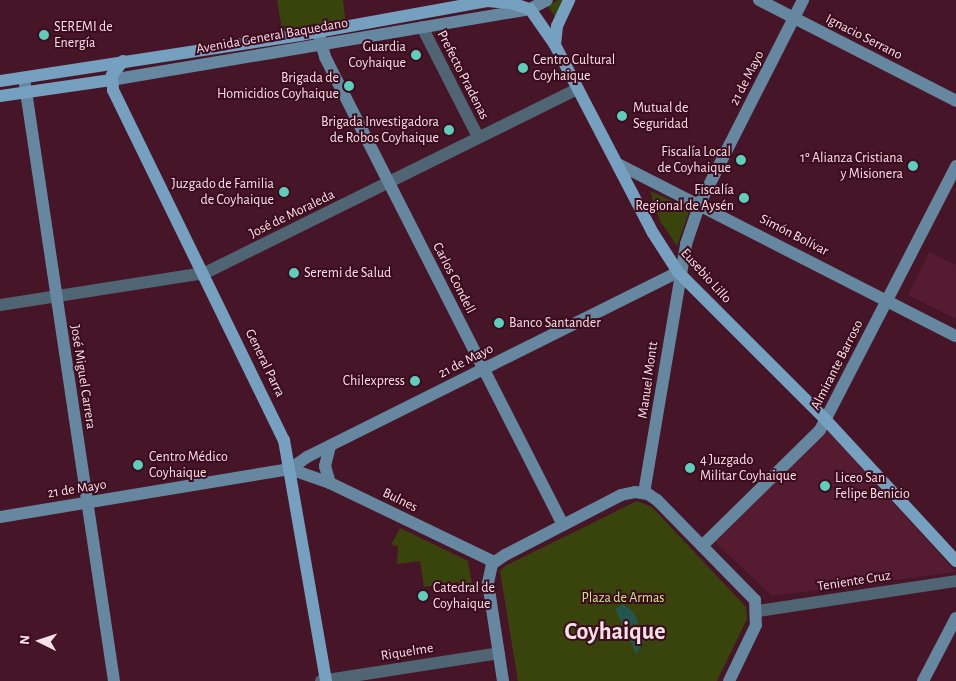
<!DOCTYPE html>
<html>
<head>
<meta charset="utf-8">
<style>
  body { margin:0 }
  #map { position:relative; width:956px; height:681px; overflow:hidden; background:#461528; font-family:"Alegreya Sans",sans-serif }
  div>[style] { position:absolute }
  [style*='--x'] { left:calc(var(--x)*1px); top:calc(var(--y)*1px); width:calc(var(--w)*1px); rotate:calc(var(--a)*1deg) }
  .built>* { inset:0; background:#541b31 }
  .green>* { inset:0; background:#39440d }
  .water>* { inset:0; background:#23574e }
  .street>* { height:12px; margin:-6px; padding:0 6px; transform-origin:6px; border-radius:6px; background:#506574 }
  .secondary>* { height:12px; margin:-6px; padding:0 6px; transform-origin:6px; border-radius:6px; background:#65879f }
  .primary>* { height:12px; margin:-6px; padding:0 6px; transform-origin:6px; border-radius:6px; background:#75a0bf }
  .dots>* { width:14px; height:14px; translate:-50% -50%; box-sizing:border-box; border:2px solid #3b0b1e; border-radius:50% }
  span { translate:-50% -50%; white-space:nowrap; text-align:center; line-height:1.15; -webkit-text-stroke:4px #3b0b1e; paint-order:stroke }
  .poi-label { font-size:14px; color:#fbe0e7 }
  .left { translate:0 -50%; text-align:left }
  .right { translate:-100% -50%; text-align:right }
  .street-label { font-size:14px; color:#fbe0e7 }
  .park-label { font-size:14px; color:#cfe684 }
  .town-label { font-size:24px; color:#fbe0e7; font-weight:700 }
  .north { position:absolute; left:15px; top:616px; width:50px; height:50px; -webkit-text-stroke:4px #3b0b1e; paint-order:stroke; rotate:274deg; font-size:14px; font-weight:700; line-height:20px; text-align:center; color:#fbe0e7 }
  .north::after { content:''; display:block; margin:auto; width:18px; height:22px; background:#fbe0e7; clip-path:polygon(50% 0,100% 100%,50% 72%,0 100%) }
</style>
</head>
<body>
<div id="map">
  <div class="built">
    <i style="clip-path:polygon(929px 252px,956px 265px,956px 319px,908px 295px)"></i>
    <i style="clip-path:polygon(828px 431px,956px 572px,772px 596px,715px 542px)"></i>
  </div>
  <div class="green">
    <i style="clip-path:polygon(277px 0,343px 0,346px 24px,283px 35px)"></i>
    <i style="clip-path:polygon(558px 0,563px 0,555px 17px,548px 6px)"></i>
    <i style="clip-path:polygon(650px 191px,690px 209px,677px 246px,660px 221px)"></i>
    <i style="clip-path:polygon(637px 501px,652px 507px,746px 607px,747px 619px,717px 681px,518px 681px,500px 571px,505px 566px)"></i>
    <i style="clip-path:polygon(400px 528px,468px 561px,472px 585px,459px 588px,458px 582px,424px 587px,420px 561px,397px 564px,398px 546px,391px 545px)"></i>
  </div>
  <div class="water">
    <i style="clip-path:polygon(623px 604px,633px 612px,639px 623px,624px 627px,615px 609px)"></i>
    <i style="clip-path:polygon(647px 631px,648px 634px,636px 654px,628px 634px)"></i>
  </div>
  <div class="street">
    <i style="--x:422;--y:27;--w:123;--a:63"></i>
    <i style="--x:0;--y:305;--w:207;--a:-8.9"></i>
    <i style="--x:205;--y:273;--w:416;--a:-26.3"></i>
    <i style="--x:758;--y:611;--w:200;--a:-8.6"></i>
    <i style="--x:321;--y:681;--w:180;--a:-8.9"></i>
  </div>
  <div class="secondary">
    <i style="--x:759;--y:0;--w:221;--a:27.1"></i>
    <i style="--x:318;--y:32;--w:26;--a:74"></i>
    <i style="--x:325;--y:57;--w:525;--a:63.04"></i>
    <i style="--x:24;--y:78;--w:610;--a:81.51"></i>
    <i style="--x:111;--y:80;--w:425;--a:-9.6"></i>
    <i style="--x:530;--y:9;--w:19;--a:-28"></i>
    <i style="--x:618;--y:164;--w:379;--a:27"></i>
    <i style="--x:330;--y:446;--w:21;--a:104"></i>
    <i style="--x:325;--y:466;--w:18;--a:74"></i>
    <i style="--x:290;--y:469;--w:42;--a:19.3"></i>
    <i style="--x:330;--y:483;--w:182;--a:25.7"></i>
    <i style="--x:644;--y:493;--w:253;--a:-80.4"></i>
    <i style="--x:686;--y:244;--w:43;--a:-71.1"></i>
    <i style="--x:700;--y:203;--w:228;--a:-63.1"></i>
    <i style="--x:0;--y:517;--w:294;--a:-9.4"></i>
    <i style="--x:290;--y:469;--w:21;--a:-35"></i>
    <i style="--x:307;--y:457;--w:415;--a:-26.5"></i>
    <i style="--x:702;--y:546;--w:165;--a:-44.5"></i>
    <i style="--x:820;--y:430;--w:297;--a:-62.7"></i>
    <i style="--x:503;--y:681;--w:99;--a:-98.7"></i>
    <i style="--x:488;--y:583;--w:19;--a:-78"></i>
    <i style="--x:492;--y:564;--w:16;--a:-35"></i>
    <i style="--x:505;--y:555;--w:131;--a:-27.3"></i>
    <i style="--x:621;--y:495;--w:14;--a:-12"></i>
    <i style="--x:635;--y:492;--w:13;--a:9"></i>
    <i style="--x:648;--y:494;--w:11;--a:34"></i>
    <i style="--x:657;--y:500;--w:140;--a:45.6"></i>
    <i style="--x:755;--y:600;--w:25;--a:88"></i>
    <i style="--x:756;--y:625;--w:62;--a:115.7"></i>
    <i style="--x:923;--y:681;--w:71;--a:-62.4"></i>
  </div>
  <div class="primary">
    <i style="--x:555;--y:45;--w:19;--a:-84"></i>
    <i style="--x:557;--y:26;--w:29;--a:-65"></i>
    <i style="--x:123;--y:61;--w:18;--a:128"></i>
    <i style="--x:112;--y:75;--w:15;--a:86"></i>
    <i style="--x:113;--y:90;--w:390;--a:64"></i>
    <i style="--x:284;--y:440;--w:245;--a:80.1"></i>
    <i style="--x:0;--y:81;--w:304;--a:-8.7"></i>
    <i style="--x:300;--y:35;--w:190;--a:-10.3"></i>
    <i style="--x:487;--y:1;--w:24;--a:5"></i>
    <i style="--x:511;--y:3;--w:20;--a:18"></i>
    <i style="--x:530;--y:9;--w:44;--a:55.2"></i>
    <i style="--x:555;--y:45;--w:212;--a:62.5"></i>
    <i style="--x:653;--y:233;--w:46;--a:57.3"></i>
    <i style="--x:678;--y:272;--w:209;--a:45"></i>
    <i style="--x:826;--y:420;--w:192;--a:47.3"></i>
    <i style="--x:0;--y:96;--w:112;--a:-8.2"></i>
  </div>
  <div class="dots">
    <i style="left:44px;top:35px;background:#5cceba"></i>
    <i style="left:416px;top:55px;background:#5cceba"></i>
    <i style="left:523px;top:68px;background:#5cceba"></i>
    <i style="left:349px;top:86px;background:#5cceba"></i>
    <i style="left:622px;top:116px;background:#5cceba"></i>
    <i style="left:449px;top:130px;background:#5cceba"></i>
    <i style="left:741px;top:160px;background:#5cceba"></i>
    <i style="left:913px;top:166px;background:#5cceba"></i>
    <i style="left:284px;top:192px;background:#5cceba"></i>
    <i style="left:744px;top:198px;background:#5cceba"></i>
    <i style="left:294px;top:273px;background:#5cceba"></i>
    <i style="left:499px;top:323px;background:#5cceba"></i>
    <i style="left:415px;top:381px;background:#5cceba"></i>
    <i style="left:138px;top:465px;background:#5cceba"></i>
    <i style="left:690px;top:468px;background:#5cceba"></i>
    <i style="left:825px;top:486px;background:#5cceba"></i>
    <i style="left:423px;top:596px;background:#5cceba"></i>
  </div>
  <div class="poi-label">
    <span class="left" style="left:54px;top:35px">SEREMI de<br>Energía</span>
    <span class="right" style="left:406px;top:55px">Guardia<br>Coyhaique</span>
    <span class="left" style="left:533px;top:68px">Centro Cultural<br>Coyhaique</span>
    <span class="right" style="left:339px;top:86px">Brigada de<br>Homicidios Coyhaique</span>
    <span class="left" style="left:633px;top:116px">Mutual de<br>Seguridad</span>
    <span class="right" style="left:439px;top:130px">Brigada Investigadora<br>de Robos Coyhaique</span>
    <span class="right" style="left:731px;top:160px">Fiscalía Local<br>de Coyhaique</span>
    <span class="right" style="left:903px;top:166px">1º Alianza Cristiana<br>y Misionera</span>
    <span class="right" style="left:274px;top:192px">Juzgado de Familia<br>de Coyhaique</span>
    <span class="right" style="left:734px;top:198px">Fiscalía<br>Regional de Aysén</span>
    <span class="left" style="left:304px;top:273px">Seremi de Salud</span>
    <span class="left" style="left:509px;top:323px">Banco Santander</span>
    <span class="right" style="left:405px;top:381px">Chilexpress</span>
    <span class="left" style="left:149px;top:465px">Centro Médico<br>Coyhaique</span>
    <span class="left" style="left:700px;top:468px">4 Juzgado<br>Militar Coyhaique</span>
    <span class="left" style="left:835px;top:486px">Liceo San<br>Felipe Benicio</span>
    <span class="left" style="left:433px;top:596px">Catedral de<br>Coyhaique</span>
  </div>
  <div class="street-label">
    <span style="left:272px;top:36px;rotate:-10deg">Avenida General Baquedano</span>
    <span style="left:864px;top:37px;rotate:27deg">Ignacio Serrano</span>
    <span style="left:463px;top:75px;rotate:63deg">Prefecto Pradenas</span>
    <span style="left:747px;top:78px;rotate:-63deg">21 de Mayo</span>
    <span style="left:292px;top:214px;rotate:-26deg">José de Moraleda</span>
    <span style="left:794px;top:235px;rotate:27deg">Simón Bolívar</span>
    <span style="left:706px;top:276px;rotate:48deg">Eusebio Lillo</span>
    <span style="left:454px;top:278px;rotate:63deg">Carlos Condell</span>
    <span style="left:466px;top:361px;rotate:-27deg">21 de Mayo</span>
    <span style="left:265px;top:363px;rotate:64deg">General Parra</span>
    <span style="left:837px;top:365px;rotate:-63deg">Almirante Barroso</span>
    <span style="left:83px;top:377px;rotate:81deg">José Miguel Carrera</span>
    <span style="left:648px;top:380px;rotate:-82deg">Manuel Montt</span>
    <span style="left:77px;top:489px;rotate:-9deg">21 de Mayo</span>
    <span style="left:400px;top:500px;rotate:26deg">Bulnes</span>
    <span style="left:854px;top:581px;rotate:-9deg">Teniente Cruz</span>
    <span style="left:407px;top:652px;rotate:-9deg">Riquelme</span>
  </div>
  <div class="park-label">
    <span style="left:623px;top:598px">Plaza de Armas</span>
  </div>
  <div class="town-label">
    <span style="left:615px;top:633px">Coyhaique</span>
  </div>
  <div class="north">N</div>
</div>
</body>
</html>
